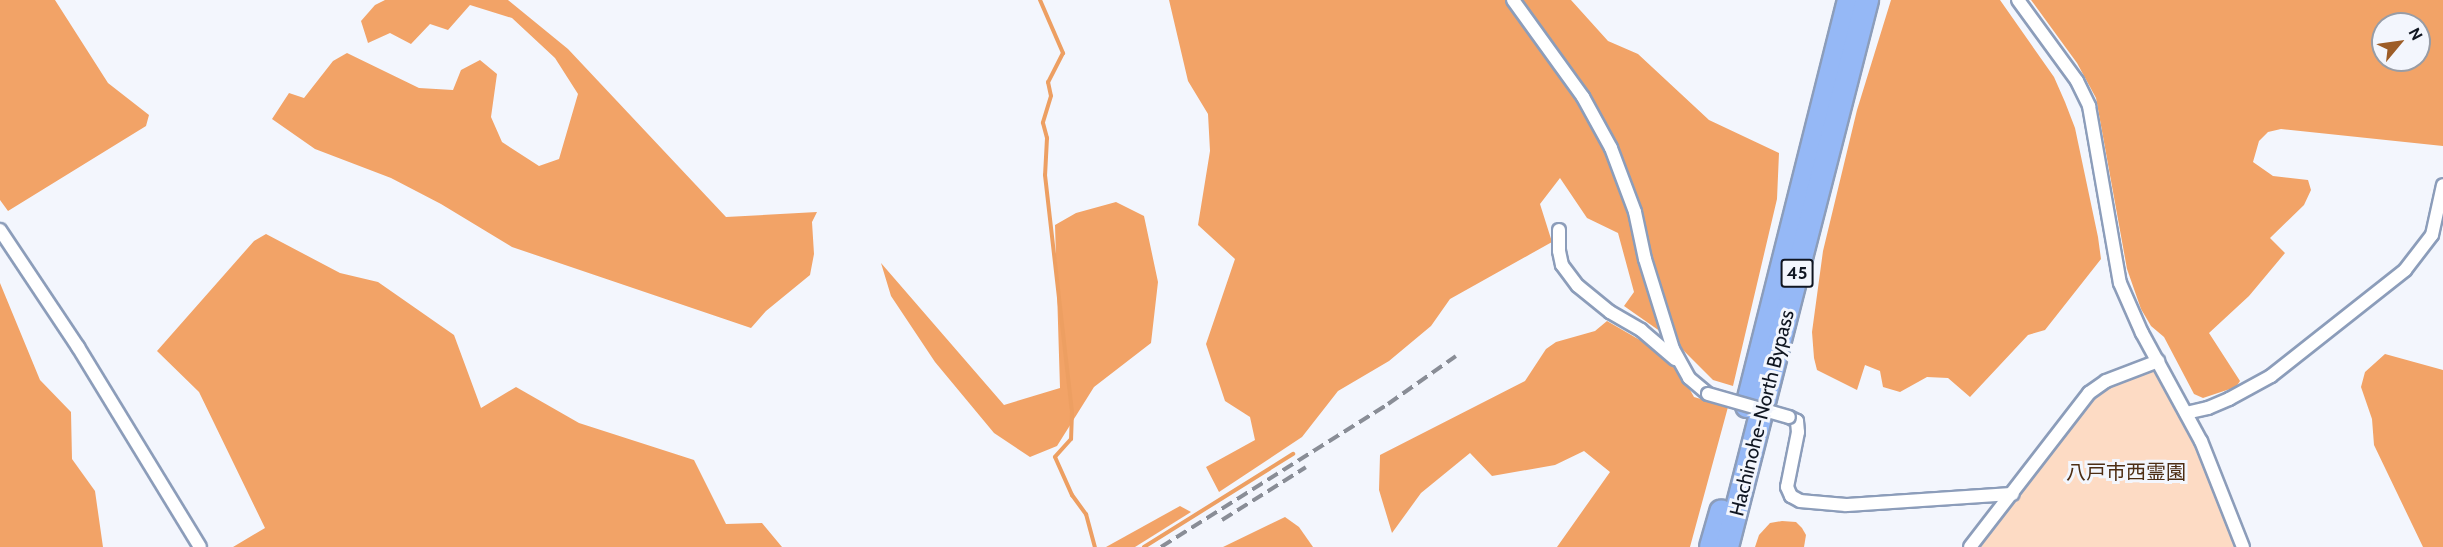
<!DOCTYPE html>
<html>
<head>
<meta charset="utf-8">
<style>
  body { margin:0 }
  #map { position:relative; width:2443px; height:547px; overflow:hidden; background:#f3f6fd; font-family:Cabin,"Noto Sans JP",sans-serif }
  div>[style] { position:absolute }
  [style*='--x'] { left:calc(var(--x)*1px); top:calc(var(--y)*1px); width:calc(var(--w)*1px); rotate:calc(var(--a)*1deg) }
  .green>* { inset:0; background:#fddbc4 }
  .forest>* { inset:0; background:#f2a367 }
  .stream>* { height:4px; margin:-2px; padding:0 2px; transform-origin:2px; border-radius:2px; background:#ed9f62 }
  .roads { filter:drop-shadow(2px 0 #8c9dba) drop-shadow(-2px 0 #8c9dba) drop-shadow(0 2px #8c9dba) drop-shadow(0 -2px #8c9dba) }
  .street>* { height:12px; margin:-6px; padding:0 6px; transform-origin:6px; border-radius:6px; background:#fff }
  .highway>* { height:22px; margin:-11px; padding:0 11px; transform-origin:11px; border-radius:11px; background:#95b8f6 }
  .rail>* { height:4px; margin-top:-2px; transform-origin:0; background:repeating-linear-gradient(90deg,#898d96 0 12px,transparent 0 18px) }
  .bridges { filter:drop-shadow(2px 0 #8c9dba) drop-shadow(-2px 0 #8c9dba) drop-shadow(0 2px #8c9dba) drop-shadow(0 -2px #8c9dba) }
  .street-bridge>* { height:12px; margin:-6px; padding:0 6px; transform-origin:6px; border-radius:6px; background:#fff }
  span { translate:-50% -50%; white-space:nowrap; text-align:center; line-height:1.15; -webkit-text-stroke:6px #f3f6fd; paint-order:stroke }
  .shield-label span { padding:2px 4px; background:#f3f6fd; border:2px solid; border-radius:4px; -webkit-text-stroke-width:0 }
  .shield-label { font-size:18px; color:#101621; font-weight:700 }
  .street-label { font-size:20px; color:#101621 }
  .park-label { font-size:20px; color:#4d2d13 }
  .north { position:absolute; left:2371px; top:12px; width:60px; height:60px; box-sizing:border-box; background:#f3f6fd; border:2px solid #989ca5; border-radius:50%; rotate:61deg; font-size:16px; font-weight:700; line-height:24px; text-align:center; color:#101621 }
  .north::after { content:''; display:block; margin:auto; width:21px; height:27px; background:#9d5d27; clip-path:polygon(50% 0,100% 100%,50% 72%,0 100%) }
</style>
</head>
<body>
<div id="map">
  <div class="green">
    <i style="clip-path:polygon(2154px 367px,2194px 444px,2235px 547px,1975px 547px,2094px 393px)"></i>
  </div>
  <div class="forest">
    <i style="clip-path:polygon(0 0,55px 0,108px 83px,149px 115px,146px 126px,8px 211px,0 200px)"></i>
    <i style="clip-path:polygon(385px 0,508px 0,568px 49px,726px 217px,817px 212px,812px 222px,814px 254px,810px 275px,766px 311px,751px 328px,512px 247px,441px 204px,391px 178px,315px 149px,272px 119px,289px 93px,304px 98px,333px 61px,347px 53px,419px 88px,453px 90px,461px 70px,480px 60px,497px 74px,491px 117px,502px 142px,539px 166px,559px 159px,578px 94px,555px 58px,512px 18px,470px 5px,448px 30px,430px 24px,411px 44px,390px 33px,368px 43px,361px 21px,375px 5px)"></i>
    <i style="clip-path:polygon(1169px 0,1571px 0,1608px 41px,1638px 54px,1709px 120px,1779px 153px,1777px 199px,1733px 386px,1713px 380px,1674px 341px,1624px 306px,1634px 292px,1618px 233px,1587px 218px,1560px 178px,1540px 204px,1552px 242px,1450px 299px,1431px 326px,1389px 361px,1338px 391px,1302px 437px,1219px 492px,1206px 467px,1255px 440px,1250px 417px,1225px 401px,1206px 344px,1235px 259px,1198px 225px,1210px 151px,1208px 114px,1188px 81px)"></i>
    <i style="clip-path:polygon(1891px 0,2000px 0,2054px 77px,2065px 102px,2075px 128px,2098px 237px,2101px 259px,2045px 330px,2028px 335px,1970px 397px,1948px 378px,1927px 377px,1900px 392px,1883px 387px,1880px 371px,1865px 365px,1857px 390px,1817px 370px,1814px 358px,1812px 332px,1823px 251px,1857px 110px)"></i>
    <i style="clip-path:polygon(evenodd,2031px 0,2443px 0,2443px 146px,2281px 129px,2268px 132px,2259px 141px,2253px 162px,2273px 176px,2308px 180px,2311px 190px,2304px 205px,2270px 238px,2285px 253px,2249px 296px,2209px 333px,2240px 381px,2236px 387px,2203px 398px,2194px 394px,2164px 337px,2151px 326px,2141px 309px,2127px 269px,2096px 98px,2077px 63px,2031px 0,2383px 24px,2419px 24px,2419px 60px,2383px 60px,2383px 24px)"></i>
    <i style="clip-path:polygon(1116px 202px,1144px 216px,1158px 282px,1151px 343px,1094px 387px,1057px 446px,1030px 457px,994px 433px,935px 362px,891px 296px,881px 263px,1004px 405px,1060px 388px,1055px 225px,1076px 213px)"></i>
    <i style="clip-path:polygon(266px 234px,340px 273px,378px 282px,454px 335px,481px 408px,516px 387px,579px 423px,694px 460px,726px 524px,762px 523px,782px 547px,233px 547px,265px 528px,199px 392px,157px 351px,254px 241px)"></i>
    <i style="clip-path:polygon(0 283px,40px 380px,71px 412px,72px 459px,95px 491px,103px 547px,0 547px)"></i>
    <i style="clip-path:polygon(1607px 321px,1645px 343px,1676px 365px,1694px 397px,1728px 407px,1690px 547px,1557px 547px,1610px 472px,1584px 451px,1555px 465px,1492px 476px,1470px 453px,1421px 493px,1392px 533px,1379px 490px,1380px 455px,1525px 381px,1546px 349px,1556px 342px,1595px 331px)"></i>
    <i style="clip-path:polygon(2385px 354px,2443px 370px,2443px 547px,2423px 547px,2374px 445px,2372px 419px,2361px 387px,2365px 372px)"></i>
    <i style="clip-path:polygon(1180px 506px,1191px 512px,1135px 547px,1106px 547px)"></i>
    <i style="clip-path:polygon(1285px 517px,1299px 527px,1313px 547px,1223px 547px)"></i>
    <i style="clip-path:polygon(1782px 521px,1796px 522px,1802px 528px,1806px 535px,1804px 547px,1755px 547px,1759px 535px,1770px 523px)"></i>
  </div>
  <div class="stream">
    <i style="--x:1040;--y:0;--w:58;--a:66.5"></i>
    <i style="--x:1063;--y:53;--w:33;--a:117"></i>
    <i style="--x:1048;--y:82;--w:14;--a:78"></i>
    <i style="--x:1051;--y:96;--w:28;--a:107"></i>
    <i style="--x:1043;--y:123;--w:16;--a:75"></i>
    <i style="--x:1047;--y:138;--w:37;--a:93"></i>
    <i style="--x:1045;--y:175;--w:239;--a:83.5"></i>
    <i style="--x:1072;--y:412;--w:27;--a:92"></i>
    <i style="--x:1071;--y:439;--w:24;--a:132"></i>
    <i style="--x:1055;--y:457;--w:42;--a:65.9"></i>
    <i style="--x:1072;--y:495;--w:24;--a:54"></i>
    <i style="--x:1086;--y:514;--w:34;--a:75"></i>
    <i style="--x:1144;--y:547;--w:176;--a:-32"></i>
  </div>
  <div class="roads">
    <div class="street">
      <i style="--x:1513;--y:0;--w:120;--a:54.2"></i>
      <i style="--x:1583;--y:97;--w:58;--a:61.2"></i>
      <i style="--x:1611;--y:148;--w:68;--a:69.4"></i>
      <i style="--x:1635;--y:212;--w:48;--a:78"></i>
      <i style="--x:1645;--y:259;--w:94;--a:72.7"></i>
      <i style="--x:1673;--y:349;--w:33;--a:61"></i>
      <i style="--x:1689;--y:378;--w:25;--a:40"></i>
      <i style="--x:2018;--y:0;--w:100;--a:53.9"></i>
      <i style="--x:2077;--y:81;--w:28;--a:64"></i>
      <i style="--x:2089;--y:106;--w:180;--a:80.1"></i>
      <i style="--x:2120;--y:283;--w:55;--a:66.3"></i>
      <i style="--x:2142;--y:333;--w:123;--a:61.4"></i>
      <i style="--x:2201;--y:441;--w:114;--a:68.4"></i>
      <i style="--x:0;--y:230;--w:141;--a:56.3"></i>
      <i style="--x:78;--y:347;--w:234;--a:58.6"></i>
      <i style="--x:1559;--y:230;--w:21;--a:90"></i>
      <i style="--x:1559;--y:251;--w:14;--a:78"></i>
      <i style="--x:1562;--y:265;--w:26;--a:53"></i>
      <i style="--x:1578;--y:286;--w:41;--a:39.1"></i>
      <i style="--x:1610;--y:312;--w:36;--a:30"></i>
      <i style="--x:1641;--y:330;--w:45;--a:40.5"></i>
      <i style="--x:2186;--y:413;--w:23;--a:-13"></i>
      <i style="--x:2208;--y:408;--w:23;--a:-23"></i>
      <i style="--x:2229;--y:399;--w:48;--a:-28.7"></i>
      <i style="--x:2271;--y:376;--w:171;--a:-38.3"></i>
      <i style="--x:2405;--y:270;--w:44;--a:-52.4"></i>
      <i style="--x:2432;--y:235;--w:51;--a:-77.6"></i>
      <i style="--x:1789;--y:417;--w:9;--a:27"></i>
      <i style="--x:1797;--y:421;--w:11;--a:85"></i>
      <i style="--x:1798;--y:432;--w:56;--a:101.3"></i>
      <i style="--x:1787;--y:487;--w:10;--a:66"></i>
      <i style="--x:1791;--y:496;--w:10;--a:29"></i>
      <i style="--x:1800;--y:501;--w:46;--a:5"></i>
      <i style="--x:1846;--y:505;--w:167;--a:-3.8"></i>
      <i style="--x:1970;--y:547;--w:195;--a:-52.3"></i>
      <i style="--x:2089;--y:393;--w:21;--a:-35"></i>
      <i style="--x:2106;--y:381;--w:56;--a:-21"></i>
    </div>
    <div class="highway">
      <i style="--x:1747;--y:406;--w:419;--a:-75.9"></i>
      <i style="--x:1711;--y:547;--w:37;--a:-74"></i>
      <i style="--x:1727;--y:547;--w:565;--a:-75.64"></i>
    </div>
  </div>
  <div class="rail">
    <i style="--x:1222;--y:520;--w:99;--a:-32.2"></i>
    <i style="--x:1161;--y:547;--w:268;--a:-32.2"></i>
    <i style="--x:1388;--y:404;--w:83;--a:-35.2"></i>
  </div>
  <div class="bridges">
    <div class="street-bridge">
      <i style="--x:1708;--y:394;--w:84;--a:15.9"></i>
    </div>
  </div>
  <div class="shield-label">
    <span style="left:1797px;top:273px">45</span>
  </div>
  <div class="street-label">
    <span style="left:1762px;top:413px;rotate:-76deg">Hachinohe-North Bypass</span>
  </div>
  <div class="park-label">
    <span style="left:2126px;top:472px">八戸市西霊園</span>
  </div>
  <div class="north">N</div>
</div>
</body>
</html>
